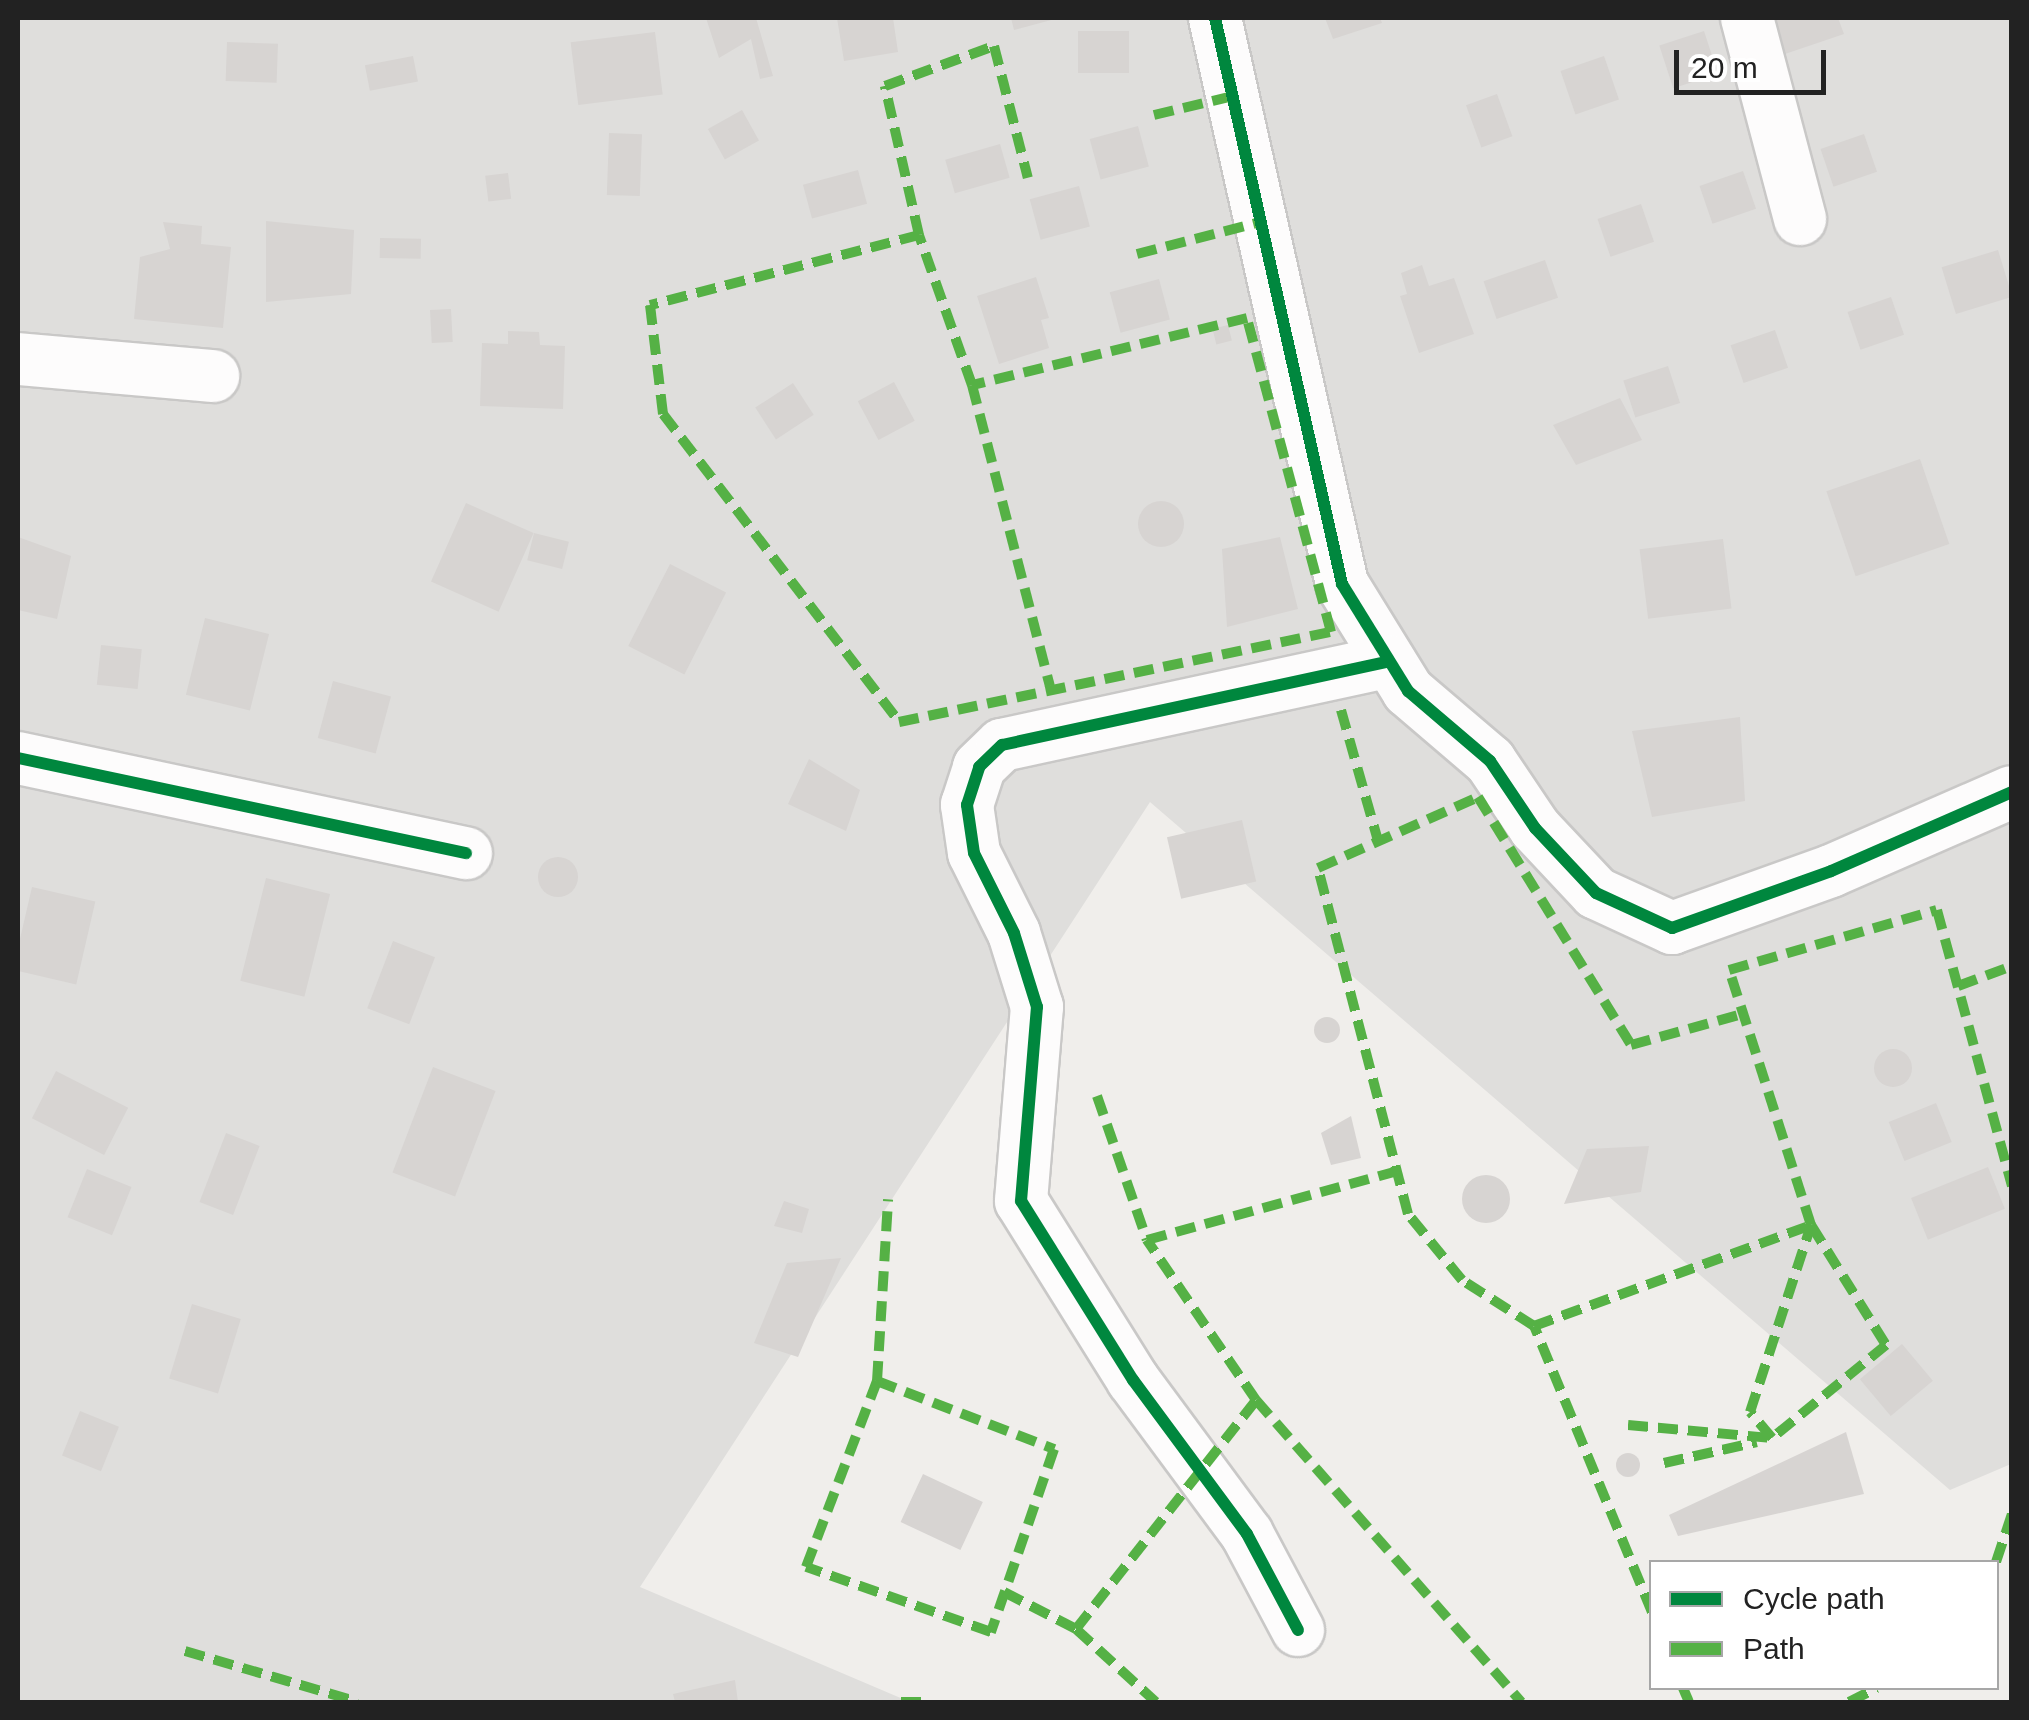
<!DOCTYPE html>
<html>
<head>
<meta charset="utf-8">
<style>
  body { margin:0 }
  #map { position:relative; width:2029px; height:1720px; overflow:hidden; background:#f0eeeb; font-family:Helvetica,sans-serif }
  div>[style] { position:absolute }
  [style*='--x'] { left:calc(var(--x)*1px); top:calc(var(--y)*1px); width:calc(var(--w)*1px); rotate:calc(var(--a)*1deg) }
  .residential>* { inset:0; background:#dfdedc }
  .building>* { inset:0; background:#d7d4d2; transform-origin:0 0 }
  .round { border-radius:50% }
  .roads { filter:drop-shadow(2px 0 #c9c8c7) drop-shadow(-2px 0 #c9c8c7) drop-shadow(0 2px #c9c8c7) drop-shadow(0 -2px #c9c8c7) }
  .street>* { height:52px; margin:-26px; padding:0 26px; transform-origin:26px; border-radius:26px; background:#fdfcfc }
  .quiet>* { height:10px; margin-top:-5px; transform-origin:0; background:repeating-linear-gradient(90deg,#55b145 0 20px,transparent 0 30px) }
  .cycleway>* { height:12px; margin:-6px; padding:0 6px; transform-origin:6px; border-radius:6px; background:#00873e }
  span { translate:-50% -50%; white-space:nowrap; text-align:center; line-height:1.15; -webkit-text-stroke:8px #fff; paint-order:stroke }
  .frame { position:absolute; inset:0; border:20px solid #222; pointer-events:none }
  .legend { position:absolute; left:1649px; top:1560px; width:350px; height:130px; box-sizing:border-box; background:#fff; border:2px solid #a7a7a7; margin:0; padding:12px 18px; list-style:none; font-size:30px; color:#222 }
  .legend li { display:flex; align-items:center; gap:20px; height:50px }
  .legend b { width:50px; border:2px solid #a7a7a7 }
  .scale { position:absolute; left:1674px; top:50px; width:152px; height:45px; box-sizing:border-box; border:5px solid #222; border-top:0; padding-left:12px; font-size:30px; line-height:35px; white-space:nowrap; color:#222; -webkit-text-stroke:8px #fff; paint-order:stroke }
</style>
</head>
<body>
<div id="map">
  <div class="residential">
    <i style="clip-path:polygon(18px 18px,2011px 18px,2011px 1464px,1950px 1490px,1150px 802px,640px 1587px,910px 1702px,18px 1702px)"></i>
  </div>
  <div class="building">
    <i style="clip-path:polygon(706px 18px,756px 18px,773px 76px,760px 79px,751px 39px,719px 58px)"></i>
    <i style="clip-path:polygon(837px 18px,893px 18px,898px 52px,844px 61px)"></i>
    <i style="clip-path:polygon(1011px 18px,1055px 18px,1055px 19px,1014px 30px)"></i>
    <i style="clip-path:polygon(1325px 18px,1380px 18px,1382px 23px,1333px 39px)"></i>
    <i style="clip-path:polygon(1773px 18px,1838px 18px,1844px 34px,1785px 54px)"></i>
    <i style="left:1078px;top:31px;width:51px;height:42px"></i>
    <i style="left:1704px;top:31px;width:45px;height:47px;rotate:72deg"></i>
    <i style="left:655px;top:32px;width:63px;height:85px;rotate:83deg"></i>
    <i style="left:227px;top:42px;width:51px;height:39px;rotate:2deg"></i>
    <i style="left:413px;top:56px;width:26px;height:49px;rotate:79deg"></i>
    <i style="left:1604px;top:56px;width:46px;height:46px;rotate:71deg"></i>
    <i style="left:1497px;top:94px;width:45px;height:33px;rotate:70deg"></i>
    <i style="left:742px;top:110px;width:35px;height:39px;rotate:61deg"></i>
    <i style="left:1138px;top:126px;width:42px;height:50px;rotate:75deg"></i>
    <i style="left:609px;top:133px;width:33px;height:62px;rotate:2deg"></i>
    <i style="left:1864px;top:134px;width:40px;height:46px;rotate:71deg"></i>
    <i style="left:1000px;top:144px;width:35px;height:57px;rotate:74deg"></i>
    <i style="left:858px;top:170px;width:35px;height:57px;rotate:75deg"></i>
    <i style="left:1743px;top:171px;width:40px;height:46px;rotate:71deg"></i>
    <i style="left:508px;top:173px;width:26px;height:23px;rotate:83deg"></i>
    <i style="left:1079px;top:186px;width:42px;height:51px;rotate:75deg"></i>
    <i style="left:1641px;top:204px;width:40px;height:46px;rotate:71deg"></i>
    <i style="clip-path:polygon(266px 221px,354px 230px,351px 294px,266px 302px)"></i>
    <i style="clip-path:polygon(163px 222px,202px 226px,201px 244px,231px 247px,223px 328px,134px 319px,140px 257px,170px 249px)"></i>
    <i style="left:380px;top:238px;width:41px;height:20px;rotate:1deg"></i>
    <i style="left:1998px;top:250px;width:49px;height:59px;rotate:73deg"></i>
    <i style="left:1545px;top:260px;width:40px;height:65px;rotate:71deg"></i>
    <i style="clip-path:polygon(1422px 265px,1429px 286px,1454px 278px,1474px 334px,1419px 353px,1400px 296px,1407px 294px,1401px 273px)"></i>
    <i style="clip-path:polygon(1036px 277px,1049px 318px,1041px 320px,1049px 348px,999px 364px,977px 296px)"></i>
    <i style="left:1159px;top:279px;width:42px;height:51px;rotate:75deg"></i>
    <i style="left:1891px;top:297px;width:40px;height:46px;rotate:71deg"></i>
    <i style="left:451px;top:309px;width:33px;height:21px;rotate:87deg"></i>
    <i style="left:1228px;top:325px;width:16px;height:16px;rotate:76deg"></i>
    <i style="left:1775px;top:330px;width:40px;height:47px;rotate:71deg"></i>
    <i style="clip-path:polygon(508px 331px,539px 332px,540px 345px,565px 346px,563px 409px,480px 406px,482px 343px,508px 344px)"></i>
    <i style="left:1668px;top:366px;width:39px;height:47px;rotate:72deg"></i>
    <i style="left:894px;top:382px;width:44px;height:41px;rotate:62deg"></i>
    <i style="left:793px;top:383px;width:38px;height:45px;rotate:57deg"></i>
    <i style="clip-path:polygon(1620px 398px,1642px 440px,1576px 465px,1553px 425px)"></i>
    <i style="left:1920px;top:459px;width:90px;height:99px;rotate:71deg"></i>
    <i class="round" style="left:1138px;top:501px;width:46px;height:46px"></i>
    <i style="left:466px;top:503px;width:74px;height:86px;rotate:24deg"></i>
    <i style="left:534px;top:533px;width:36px;height:28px;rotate:14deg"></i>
    <i style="clip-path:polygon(18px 537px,71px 556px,57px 619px,18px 610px)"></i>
    <i style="clip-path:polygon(1280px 537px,1298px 609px,1227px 627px,1222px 549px)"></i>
    <i style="left:1723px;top:539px;width:70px;height:84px;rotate:83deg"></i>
    <i style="left:670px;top:564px;width:63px;height:92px;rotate:27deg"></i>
    <i style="left:205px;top:618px;width:66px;height:79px;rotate:14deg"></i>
    <i style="left:101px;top:645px;width:41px;height:40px;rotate:6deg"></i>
    <i style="left:333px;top:681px;width:60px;height:59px;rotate:15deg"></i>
    <i style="clip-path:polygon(1740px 717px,1745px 801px,1652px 817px,1632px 731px)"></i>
    <i style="clip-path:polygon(809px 759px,860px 790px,846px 831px,788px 804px)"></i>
    <i style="left:1242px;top:820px;width:63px;height:77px;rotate:77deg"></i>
    <i class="round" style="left:538px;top:857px;width:40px;height:40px"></i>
    <i style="left:266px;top:878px;width:66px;height:106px;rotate:14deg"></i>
    <i style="left:32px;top:887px;width:65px;height:85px;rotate:13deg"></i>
    <i style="left:393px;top:941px;width:45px;height:72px;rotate:21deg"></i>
    <i class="round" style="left:1314px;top:1017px;width:26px;height:26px"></i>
    <i class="round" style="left:1874px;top:1049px;width:38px;height:38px"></i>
    <i style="left:433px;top:1067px;width:67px;height:113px;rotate:21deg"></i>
    <i style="left:56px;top:1071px;width:81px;height:53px;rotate:27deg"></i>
    <i style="left:1936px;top:1103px;width:42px;height:51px;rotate:68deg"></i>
    <i style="clip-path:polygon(1351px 1116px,1361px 1158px,1331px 1165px,1321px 1133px)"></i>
    <i style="left:226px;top:1133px;width:36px;height:74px;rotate:21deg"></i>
    <i style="clip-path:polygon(1649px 1146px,1641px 1192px,1564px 1204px,1587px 1149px)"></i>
    <i style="left:1988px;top:1167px;width:45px;height:83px;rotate:68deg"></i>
    <i style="left:87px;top:1169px;width:48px;height:52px;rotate:22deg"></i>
    <i class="round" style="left:1462px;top:1175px;width:48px;height:48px"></i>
    <i style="clip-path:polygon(784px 1201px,809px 1209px,802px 1233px,774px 1226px)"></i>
    <i style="clip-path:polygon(841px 1258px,798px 1357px,754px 1343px,787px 1263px)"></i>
    <i style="left:192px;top:1304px;width:51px;height:78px;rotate:17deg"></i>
    <i style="left:1902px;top:1344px;width:48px;height:55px;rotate:50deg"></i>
    <i style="left:80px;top:1411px;width:42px;height:48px;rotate:22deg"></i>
    <i style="clip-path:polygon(1846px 1432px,1864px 1494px,1678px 1536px,1669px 1515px)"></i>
    <i class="round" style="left:1616px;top:1453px;width:24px;height:24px"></i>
    <i style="left:923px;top:1474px;width:66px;height:53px;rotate:25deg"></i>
    <i style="clip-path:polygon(735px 1680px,738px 1702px,675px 1702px,673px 1694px)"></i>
  </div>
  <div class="roads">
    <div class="street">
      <i style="--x:1215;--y:18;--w:580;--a:77.35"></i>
      <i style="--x:1342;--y:584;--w:126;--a:58.3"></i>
      <i style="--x:1408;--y:691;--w:108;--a:40.5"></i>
      <i style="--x:1490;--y:761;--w:81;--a:56.1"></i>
      <i style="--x:1535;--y:828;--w:89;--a:46.8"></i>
      <i style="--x:1596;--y:893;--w:84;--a:24.7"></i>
      <i style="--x:1672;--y:928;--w:169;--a:-19.7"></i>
      <i style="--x:1831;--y:871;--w:197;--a:-23.6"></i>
      <i style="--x:1747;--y:18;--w:208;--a:75.2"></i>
      <i style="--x:18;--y:359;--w:196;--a:5"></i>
      <i style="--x:18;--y:758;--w:458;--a:12"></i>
      <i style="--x:1298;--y:1630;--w:109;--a:-118"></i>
      <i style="--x:1247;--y:1534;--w:192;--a:-126.5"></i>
      <i style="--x:1133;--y:1380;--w:211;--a:-122"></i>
      <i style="--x:1021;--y:1201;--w:195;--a:-85.3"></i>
      <i style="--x:1037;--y:1007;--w:77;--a:-107.3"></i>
      <i style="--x:1014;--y:933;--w:89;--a:-116.6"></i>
      <i style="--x:974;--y:853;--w:49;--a:-98.3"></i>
      <i style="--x:967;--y:805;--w:40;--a:-72"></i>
      <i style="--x:979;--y:767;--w:32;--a:-44"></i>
      <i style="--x:1002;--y:745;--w:396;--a:-12.2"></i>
    </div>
  </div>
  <div class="quiet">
    <i style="--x:1154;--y:115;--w:81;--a:-13.5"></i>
    <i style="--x:919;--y:235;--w:153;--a:-102.9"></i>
    <i style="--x:885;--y:86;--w:116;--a:-20.2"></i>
    <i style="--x:994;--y:46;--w:136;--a:75.6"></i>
    <i style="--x:1137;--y:254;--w:128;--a:-14.5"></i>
    <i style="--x:972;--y:385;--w:159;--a:-109.5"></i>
    <i style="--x:919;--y:235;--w:278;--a:165.4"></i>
    <i style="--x:650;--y:305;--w:110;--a:83.2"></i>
    <i style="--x:663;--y:414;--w:388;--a:52.5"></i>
    <i style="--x:899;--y:722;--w:441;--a:-11.8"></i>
    <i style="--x:1331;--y:632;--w:325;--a:-105"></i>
    <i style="--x:1247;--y:318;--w:283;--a:166.3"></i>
    <i style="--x:972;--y:385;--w:311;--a:75.5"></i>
    <i style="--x:1341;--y:710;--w:136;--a:74.2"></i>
    <i style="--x:1958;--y:986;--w:58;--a:-20.3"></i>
    <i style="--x:1097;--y:1096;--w:152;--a:70.9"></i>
    <i style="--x:1811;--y:1225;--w:142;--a:58"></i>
    <i style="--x:1886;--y:1345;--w:147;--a:140.8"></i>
    <i style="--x:1772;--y:1438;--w:34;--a:-130"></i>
    <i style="--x:1750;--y:1412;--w:197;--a:-71.9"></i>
    <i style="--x:1534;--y:1326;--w:85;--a:-147.4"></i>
    <i style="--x:1462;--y:1280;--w:85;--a:-129.3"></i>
    <i style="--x:1408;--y:1214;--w:358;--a:-104.6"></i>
    <i style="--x:1318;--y:868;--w:175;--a:-23.9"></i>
    <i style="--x:1478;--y:797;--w:291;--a:58.3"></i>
    <i style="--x:1631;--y:1045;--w:115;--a:-15.6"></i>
    <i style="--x:877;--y:1381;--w:190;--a:21"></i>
    <i style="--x:1054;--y:1449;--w:194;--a:109"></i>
    <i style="--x:991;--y:1632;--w:196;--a:-160.6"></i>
    <i style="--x:806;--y:1567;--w:199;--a:-69.1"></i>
    <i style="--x:877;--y:1381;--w:182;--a:-86.5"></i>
    <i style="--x:1256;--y:1400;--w:402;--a:48.7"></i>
    <i style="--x:1628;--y:1425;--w:145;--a:5.2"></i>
    <i style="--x:1664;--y:1463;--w:95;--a:-12.7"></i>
    <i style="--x:1996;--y:1562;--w:51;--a:-71.6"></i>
    <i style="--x:1004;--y:1592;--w:81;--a:27.2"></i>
    <i style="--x:1076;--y:1629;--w:291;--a:-51.8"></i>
    <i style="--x:1256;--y:1400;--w:194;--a:-124.3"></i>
    <i style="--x:1147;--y:1240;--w:259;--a:-15.4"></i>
    <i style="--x:1652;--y:1612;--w:309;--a:-112.4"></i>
    <i style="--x:1534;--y:1326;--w:295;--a:-20"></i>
    <i style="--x:1811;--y:1225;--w:268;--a:-107.8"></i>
    <i style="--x:1729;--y:970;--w:216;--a:-16.1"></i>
    <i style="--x:1937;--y:910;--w:286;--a:74.8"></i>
    <i style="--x:1076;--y:1629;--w:108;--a:42.4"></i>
    <i style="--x:185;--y:1651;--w:180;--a:16.4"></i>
    <i style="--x:1683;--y:1688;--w:15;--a:67"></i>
    <i style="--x:901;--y:1702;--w:30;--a:0"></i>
    <i style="--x:1849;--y:1702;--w:31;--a:-27"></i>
  </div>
  <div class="cycleway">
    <i style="--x:1215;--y:18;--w:580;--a:77.35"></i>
    <i style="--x:1342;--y:584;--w:126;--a:58.3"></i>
    <i style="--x:1408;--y:691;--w:108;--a:40.5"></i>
    <i style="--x:1490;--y:761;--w:81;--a:56.1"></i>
    <i style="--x:1535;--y:828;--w:89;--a:46.8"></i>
    <i style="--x:1596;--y:893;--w:84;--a:24.7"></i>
    <i style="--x:1672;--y:928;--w:169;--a:-19.7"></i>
    <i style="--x:1831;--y:871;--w:197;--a:-23.6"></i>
    <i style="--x:18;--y:758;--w:458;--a:12"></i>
    <i style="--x:1298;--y:1630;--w:109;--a:-118"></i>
    <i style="--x:1247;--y:1534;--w:192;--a:-126.5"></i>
    <i style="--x:1133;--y:1380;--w:211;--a:-122"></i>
    <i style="--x:1021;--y:1201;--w:195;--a:-85.3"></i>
    <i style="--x:1037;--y:1007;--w:77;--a:-107.3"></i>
    <i style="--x:1014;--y:933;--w:89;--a:-116.6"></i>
    <i style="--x:974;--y:853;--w:49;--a:-98.3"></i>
    <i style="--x:967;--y:805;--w:40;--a:-72"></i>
    <i style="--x:979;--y:767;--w:32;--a:-44"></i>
    <i style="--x:1002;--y:745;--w:396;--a:-12.2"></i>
  </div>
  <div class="frame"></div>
  <ul class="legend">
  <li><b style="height:12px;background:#00873e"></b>Cycle path</li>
  <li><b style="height:12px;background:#55b145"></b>Path</li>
  </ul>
  <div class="scale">20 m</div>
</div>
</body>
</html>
